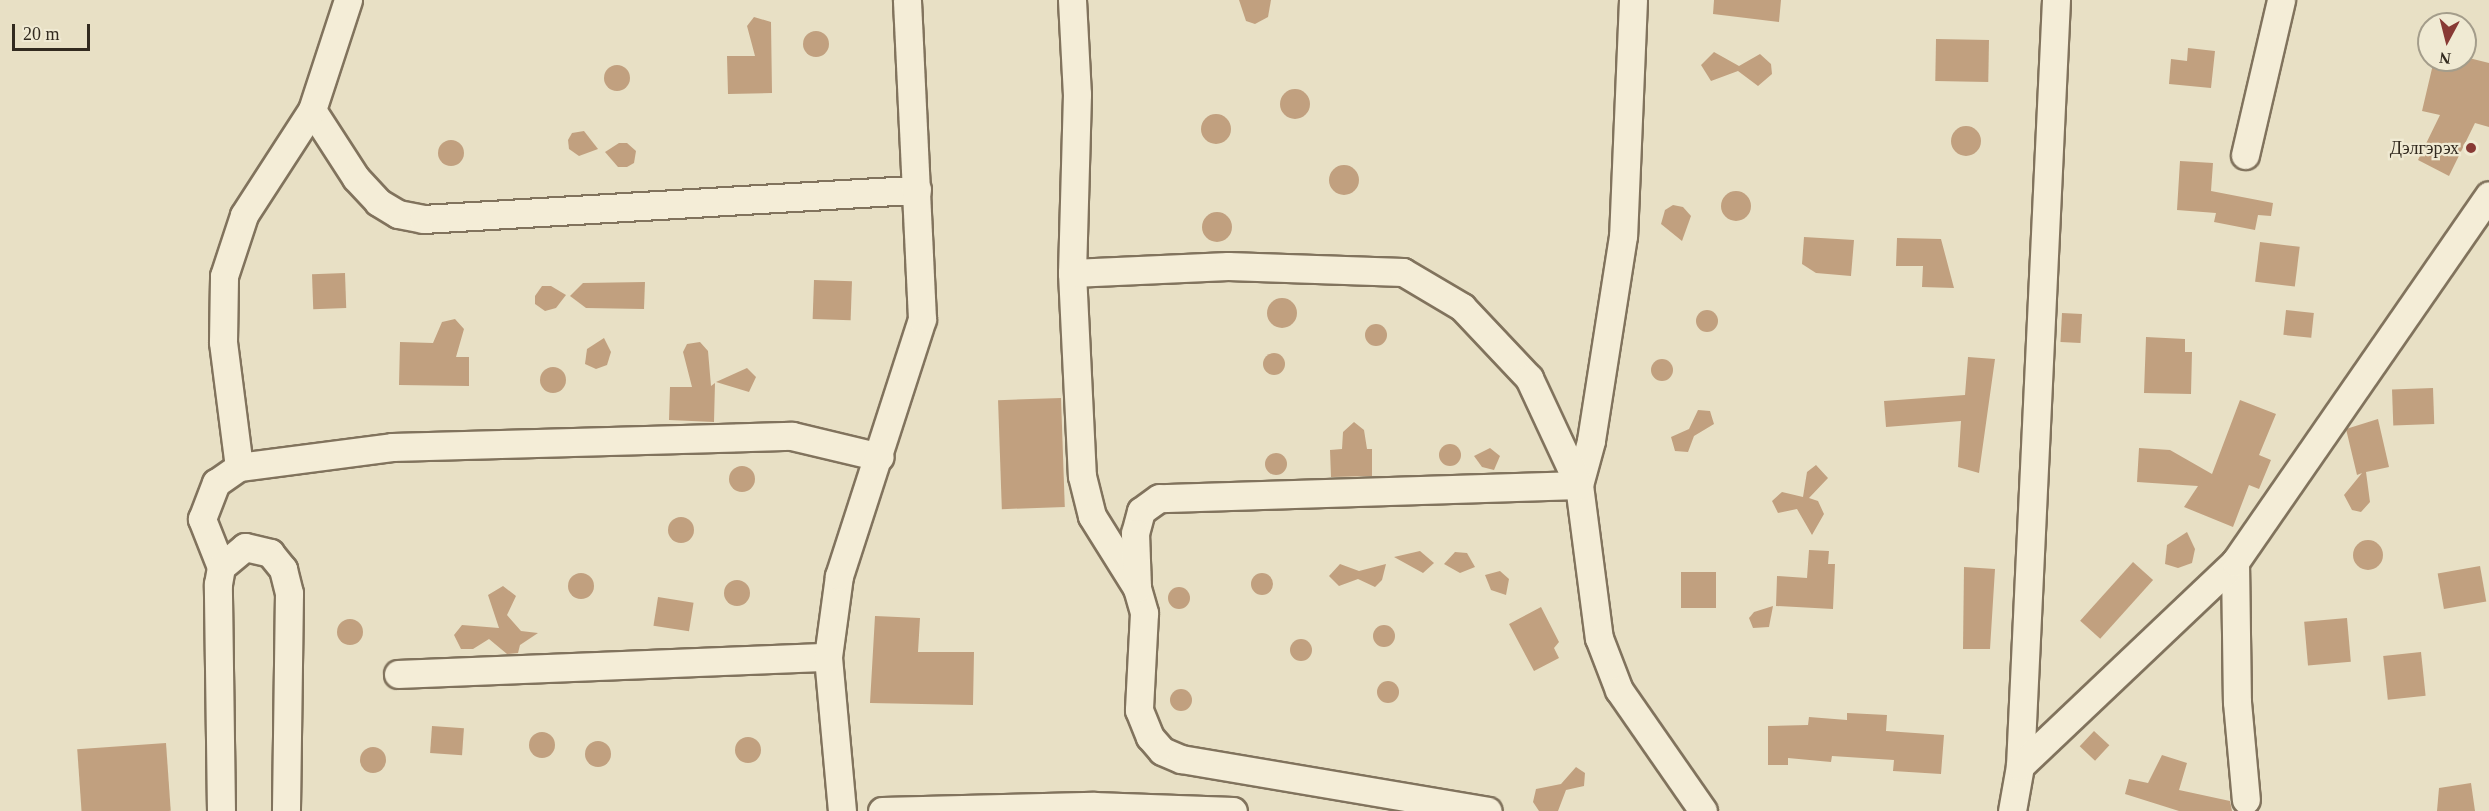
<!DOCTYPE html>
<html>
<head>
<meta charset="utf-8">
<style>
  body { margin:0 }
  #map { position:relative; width:2489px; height:811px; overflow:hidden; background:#e8e0c5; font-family:"Times New Roman",serif }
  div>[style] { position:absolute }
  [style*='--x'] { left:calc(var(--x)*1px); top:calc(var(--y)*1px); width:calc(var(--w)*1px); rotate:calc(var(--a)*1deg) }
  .building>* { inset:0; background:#c1a07f; transform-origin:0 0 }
  .round { border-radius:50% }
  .roads { filter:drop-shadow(2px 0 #81735d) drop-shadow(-2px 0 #81735d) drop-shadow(0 2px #81735d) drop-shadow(0 -2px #81735d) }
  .minor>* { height:27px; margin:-13.5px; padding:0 13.5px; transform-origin:13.5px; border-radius:13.5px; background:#f4edd7 }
  .dots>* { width:16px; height:16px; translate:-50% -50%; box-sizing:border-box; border:3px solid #f0ead3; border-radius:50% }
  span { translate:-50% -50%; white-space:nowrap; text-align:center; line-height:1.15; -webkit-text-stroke:4.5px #f0ead3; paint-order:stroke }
  .poi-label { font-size:18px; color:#322a1f }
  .right { translate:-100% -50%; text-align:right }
  .north { position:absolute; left:2417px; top:12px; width:60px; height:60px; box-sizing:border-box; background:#f0ead3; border:2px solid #a49d8b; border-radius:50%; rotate:187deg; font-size:16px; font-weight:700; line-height:24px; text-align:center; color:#322a1f }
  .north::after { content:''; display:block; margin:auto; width:21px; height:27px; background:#883a35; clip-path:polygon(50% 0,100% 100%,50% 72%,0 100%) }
  .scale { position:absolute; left:12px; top:24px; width:78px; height:27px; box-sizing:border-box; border:3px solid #322a1f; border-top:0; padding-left:8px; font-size:18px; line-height:21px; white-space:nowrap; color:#322a1f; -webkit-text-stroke:4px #f0ead3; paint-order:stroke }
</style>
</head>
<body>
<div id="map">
  <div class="building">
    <i style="clip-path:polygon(1239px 0,1271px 0,1268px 17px,1255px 24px,1246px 21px)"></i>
    <i style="clip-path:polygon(1714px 0,1781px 0,1779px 22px,1713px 14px)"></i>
    <i style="clip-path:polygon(754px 17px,771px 22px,772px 93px,728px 94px,727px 56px,755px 56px,747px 26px)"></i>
    <i class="round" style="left:803px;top:31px;width:26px;height:26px"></i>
    <i style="left:1936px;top:39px;width:53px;height:42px;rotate:1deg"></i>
    <i style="clip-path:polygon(2188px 48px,2215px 51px,2211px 88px,2169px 84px,2171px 59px,2187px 61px)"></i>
    <i style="clip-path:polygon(1714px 52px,1739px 66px,1760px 54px,1771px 64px,1772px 74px,1758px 86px,1738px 71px,1711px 81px,1701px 65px)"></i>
    <i style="clip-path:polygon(2465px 57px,2489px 63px,2489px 127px,2475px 123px,2449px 176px,2418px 160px,2440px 115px,2422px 111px,2434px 60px)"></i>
    <i class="round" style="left:604px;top:65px;width:26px;height:26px"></i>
    <i class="round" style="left:1280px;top:89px;width:30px;height:30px"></i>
    <i class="round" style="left:1201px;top:114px;width:30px;height:30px"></i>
    <i class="round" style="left:1951px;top:126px;width:30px;height:30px"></i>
    <i style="clip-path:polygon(584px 131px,598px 149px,579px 156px,569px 149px,568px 140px,572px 133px)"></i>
    <i class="round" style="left:438px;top:140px;width:26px;height:26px"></i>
    <i style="clip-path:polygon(619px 143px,627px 143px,636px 151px,634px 163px,627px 167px,618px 167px,605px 152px)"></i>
    <i style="clip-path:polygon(2180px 161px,2213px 163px,2211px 191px,2273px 203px,2271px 216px,2258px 215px,2255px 230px,2214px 222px,2216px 213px,2177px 210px)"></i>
    <i class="round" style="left:1329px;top:165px;width:30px;height:30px"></i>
    <i class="round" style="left:1721px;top:191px;width:30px;height:30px"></i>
    <i style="clip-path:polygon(1673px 205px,1683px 207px,1691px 216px,1682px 241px,1661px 224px,1665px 210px)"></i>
    <i class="round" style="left:1202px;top:212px;width:30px;height:30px"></i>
    <i style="clip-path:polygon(1804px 237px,1854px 240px,1851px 276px,1816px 273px,1802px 264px)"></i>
    <i style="clip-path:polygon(1897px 238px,1941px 239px,1954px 288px,1922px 287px,1923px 266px,1896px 266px)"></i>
    <i style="left:2260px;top:242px;width:40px;height:40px;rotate:7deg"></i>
    <i style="left:345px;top:273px;width:35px;height:33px;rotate:88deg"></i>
    <i style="left:814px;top:280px;width:38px;height:39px;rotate:2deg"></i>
    <i style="clip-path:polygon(645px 282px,644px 309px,586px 308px,570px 296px,583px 283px)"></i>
    <i style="clip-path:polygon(551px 286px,566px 295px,556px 308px,545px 311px,535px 304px,535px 296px,542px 286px)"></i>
    <i class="round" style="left:1267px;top:298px;width:30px;height:30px"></i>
    <i style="left:2286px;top:310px;width:28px;height:25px;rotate:6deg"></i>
    <i class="round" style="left:1696px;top:310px;width:22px;height:22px"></i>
    <i style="left:2062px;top:313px;width:20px;height:29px;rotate:3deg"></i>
    <i style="clip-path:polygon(455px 319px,464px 329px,456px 357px,469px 357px,469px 386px,399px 385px,400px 342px,433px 343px,442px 322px)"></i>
    <i class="round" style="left:1365px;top:324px;width:22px;height:22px"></i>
    <i style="clip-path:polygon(2146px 337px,2185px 339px,2185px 352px,2192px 352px,2191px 394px,2144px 393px)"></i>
    <i style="clip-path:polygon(604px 338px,611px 352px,607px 365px,596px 369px,585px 364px,587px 349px)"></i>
    <i style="clip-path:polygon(700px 342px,708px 351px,711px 386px,715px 383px,714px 422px,669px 420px,670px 387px,692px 387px,683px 352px,687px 344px)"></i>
    <i class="round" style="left:1263px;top:353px;width:22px;height:22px"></i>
    <i style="clip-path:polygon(1968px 357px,1995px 359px,1979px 473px,1958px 467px,1961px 421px,1886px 427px,1884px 401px,1965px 395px)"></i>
    <i class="round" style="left:1651px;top:359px;width:22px;height:22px"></i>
    <i class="round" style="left:540px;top:367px;width:26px;height:26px"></i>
    <i style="clip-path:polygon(747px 368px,756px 377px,749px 392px,716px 382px)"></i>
    <i style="left:2433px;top:388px;width:36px;height:41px;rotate:88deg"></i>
    <i style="left:1061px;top:398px;width:109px;height:63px;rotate:88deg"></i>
    <i style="clip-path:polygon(2240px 400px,2276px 414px,2259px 455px,2271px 460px,2259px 489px,2249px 485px,2233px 527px,2184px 507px,2198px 486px,2137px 482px,2139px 448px,2170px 450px,2212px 474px)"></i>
    <i style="clip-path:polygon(1698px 410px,1710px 411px,1714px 424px,1694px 436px,1688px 452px,1675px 451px,1671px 437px,1689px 429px)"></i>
    <i style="clip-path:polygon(2378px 419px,2389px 467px,2366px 472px,2370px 502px,2361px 512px,2352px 510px,2344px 495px,2362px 473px,2357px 475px,2346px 429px)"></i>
    <i style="clip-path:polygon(1354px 422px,1364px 430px,1367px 449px,1372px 449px,1372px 476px,1331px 477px,1330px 450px,1342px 449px,1343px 432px)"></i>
    <i class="round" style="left:1439px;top:444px;width:22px;height:22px"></i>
    <i style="clip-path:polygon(1490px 448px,1500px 456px,1494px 470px,1482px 467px,1474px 456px)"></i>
    <i class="round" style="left:1265px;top:453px;width:22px;height:22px"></i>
    <i style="clip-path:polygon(1816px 465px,1828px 478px,1809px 498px,1818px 501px,1824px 514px,1812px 535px,1797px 509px,1778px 513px,1772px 501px,1782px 492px,1803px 497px,1807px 472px)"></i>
    <i class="round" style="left:729px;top:466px;width:26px;height:26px"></i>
    <i class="round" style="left:668px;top:517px;width:26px;height:26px"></i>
    <i style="clip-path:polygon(2187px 532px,2195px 549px,2192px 563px,2178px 568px,2165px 564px,2167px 545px)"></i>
    <i class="round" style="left:2353px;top:540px;width:30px;height:30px"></i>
    <i style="clip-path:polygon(1809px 550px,1829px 551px,1828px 564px,1835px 564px,1833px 609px,1776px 606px,1777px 576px,1807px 578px)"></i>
    <i style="clip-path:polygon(1420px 551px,1434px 563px,1423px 573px,1394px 557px)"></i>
    <i style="clip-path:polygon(1455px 552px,1467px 553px,1475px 567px,1460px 573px,1444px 564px)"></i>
    <i style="left:2133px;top:562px;width:27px;height:79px;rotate:42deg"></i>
    <i style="clip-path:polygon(1386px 564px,1382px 580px,1375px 587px,1358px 579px,1339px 586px,1329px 576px,1340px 564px,1359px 571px)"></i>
    <i style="left:2480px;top:566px;width:36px;height:43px;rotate:80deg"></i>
    <i style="clip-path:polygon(1964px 567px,1995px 569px,1990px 649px,1963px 649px)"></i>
    <i style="clip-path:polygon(1500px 571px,1509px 579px,1506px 595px,1491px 590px,1485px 575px)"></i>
    <i style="left:1681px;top:572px;width:35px;height:36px"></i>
    <i class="round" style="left:1251px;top:573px;width:22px;height:22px"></i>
    <i class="round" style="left:568px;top:573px;width:26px;height:26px"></i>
    <i class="round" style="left:724px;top:580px;width:26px;height:26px"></i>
    <i style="clip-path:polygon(503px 586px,516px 596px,507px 615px,521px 631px,538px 633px,520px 645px,518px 653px,507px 654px,489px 639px,473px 649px,461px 649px,454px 635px,462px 625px,499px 628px,488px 595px)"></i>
    <i class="round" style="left:1168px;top:587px;width:22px;height:22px"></i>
    <i style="left:658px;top:597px;width:36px;height:29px;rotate:9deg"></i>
    <i style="clip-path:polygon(1773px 606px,1769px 627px,1753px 628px,1749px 618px,1754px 612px)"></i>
    <i style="clip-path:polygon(1541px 607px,1559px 642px,1554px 648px,1559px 658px,1534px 671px,1509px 624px)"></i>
    <i style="clip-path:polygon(875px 616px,920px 618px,918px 652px,974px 652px,973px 705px,870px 703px)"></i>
    <i style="left:2347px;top:618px;width:44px;height:43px;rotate:85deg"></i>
    <i class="round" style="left:337px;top:619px;width:26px;height:26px"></i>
    <i class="round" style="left:1373px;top:625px;width:22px;height:22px"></i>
    <i class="round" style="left:1290px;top:639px;width:22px;height:22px"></i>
    <i style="left:2421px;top:652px;width:44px;height:38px;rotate:84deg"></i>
    <i class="round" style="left:1377px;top:681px;width:22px;height:22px"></i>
    <i class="round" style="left:1170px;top:689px;width:22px;height:22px"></i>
    <i style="clip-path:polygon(1847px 713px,1887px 715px,1886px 731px,1944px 735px,1941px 774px,1893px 771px,1894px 760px,1832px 756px,1831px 762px,1788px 758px,1788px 765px,1768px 765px,1768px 726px,1808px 725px,1809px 717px,1847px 720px)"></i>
    <i style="left:432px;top:726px;width:32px;height:27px;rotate:4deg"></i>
    <i style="left:2094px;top:731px;width:21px;height:21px;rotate:43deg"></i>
    <i class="round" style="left:529px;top:732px;width:26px;height:26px"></i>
    <i class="round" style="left:735px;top:737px;width:26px;height:26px"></i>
    <i class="round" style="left:585px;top:741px;width:26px;height:26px"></i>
    <i style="left:166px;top:743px;width:68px;height:89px;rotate:86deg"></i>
    <i class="round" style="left:360px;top:747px;width:26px;height:26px"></i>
    <i style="clip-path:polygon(2162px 755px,2187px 763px,2179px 790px,2230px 801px,2232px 811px,2179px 811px,2125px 794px,2129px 779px,2148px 783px)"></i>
    <i style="clip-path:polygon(1576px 767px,1585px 773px,1584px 786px,1566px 790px,1558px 811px,1539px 811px,1533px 802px,1536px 789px,1561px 784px)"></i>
    <i style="clip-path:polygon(2471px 783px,2475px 811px,2437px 811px,2439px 788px)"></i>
  </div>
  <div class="roads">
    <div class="minor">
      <i style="--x:1072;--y:0;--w:94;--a:87"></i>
      <i style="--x:1077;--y:94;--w:179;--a:91.6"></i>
      <i style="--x:1072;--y:273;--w:203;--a:87.2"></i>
      <i style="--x:1082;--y:476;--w:41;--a:76"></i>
      <i style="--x:1092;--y:516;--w:85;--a:58"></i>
      <i style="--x:1137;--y:588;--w:26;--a:74"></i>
      <i style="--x:1144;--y:613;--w:97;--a:93"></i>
      <i style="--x:1139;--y:710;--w:29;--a:68"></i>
      <i style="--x:1150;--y:737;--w:18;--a:49"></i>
      <i style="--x:1162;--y:751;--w:21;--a:23"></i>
      <i style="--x:1181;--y:759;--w:311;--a:9.6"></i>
      <i style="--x:1633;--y:0;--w:236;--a:92.4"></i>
      <i style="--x:1623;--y:236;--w:207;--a:98.9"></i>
      <i style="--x:1591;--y:441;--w:46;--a:105.3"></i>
      <i style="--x:1579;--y:485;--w:154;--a:82.6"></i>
      <i style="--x:1599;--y:638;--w:56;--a:69"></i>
      <i style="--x:1619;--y:690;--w:147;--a:55.2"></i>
      <i style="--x:312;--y:110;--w:81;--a:57.1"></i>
      <i style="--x:356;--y:178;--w:33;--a:47"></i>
      <i style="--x:378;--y:202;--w:23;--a:31"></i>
      <i style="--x:398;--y:214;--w:25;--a:11"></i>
      <i style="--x:423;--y:219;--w:495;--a:-3.4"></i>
      <i style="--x:2245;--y:155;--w:159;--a:-76.9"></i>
      <i style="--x:1072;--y:273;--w:156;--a:-2.6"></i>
      <i style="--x:1228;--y:266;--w:175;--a:2"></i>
      <i style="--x:1403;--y:272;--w:69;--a:30.7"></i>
      <i style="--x:1462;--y:307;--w:98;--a:46.7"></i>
      <i style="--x:1529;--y:378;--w:118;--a:65"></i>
      <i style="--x:1579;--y:485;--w:420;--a:178.2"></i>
      <i style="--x:1159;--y:498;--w:22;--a:144"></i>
      <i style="--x:1141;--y:511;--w:23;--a:105"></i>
      <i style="--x:1135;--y:533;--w:55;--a:87.9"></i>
      <i style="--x:239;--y:467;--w:126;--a:-97.3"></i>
      <i style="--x:223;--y:342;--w:66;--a:-89.1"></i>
      <i style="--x:224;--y:276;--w:64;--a:-71.8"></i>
      <i style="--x:244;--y:215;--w:125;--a:-57.1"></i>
      <i style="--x:312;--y:110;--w:116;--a:-71.9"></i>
      <i style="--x:2235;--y:562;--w:140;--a:89.2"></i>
      <i style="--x:2237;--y:702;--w:98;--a:84.8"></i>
      <i style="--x:221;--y:567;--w:52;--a:-111.6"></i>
      <i style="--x:202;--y:519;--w:39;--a:-69"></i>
      <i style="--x:216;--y:483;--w:28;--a:-35"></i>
      <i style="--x:239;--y:467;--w:154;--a:-7.4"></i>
      <i style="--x:392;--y:447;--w:400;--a:-1.6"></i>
      <i style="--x:792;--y:436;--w:90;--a:13.4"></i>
      <i style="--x:398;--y:674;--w:430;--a:-2.3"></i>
      <i style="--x:2020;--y:766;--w:767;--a:-87.31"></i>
      <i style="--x:221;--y:811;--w:227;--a:-90.8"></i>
      <i style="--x:218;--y:584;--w:17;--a:-80"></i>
      <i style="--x:221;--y:567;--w:31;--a:-40"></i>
      <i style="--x:245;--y:547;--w:26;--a:13"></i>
      <i style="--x:270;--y:553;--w:21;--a:51"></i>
      <i style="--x:283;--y:569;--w:25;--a:76"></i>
      <i style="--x:289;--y:593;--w:218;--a:90.8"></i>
      <i style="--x:842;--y:811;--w:155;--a:-95.2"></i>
      <i style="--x:828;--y:657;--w:82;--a:-82.3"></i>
      <i style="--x:839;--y:576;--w:270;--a:-72.1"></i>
      <i style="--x:922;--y:319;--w:319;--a:-92.7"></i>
      <i style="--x:882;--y:811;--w:212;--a:-1.4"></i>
      <i style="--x:1094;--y:806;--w:139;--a:2.1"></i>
      <i style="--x:2012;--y:811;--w:46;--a:-79.9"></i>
      <i style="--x:2020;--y:766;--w:296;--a:-43.5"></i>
      <i style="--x:2235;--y:562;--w:446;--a:-55.3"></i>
    </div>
  </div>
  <div class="dots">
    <i style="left:2471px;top:148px;background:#883a35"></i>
  </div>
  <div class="poi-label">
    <span class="right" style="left:2459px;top:148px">Дэлгэрэх</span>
  </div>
  <div class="north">N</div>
  <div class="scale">20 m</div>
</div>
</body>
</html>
